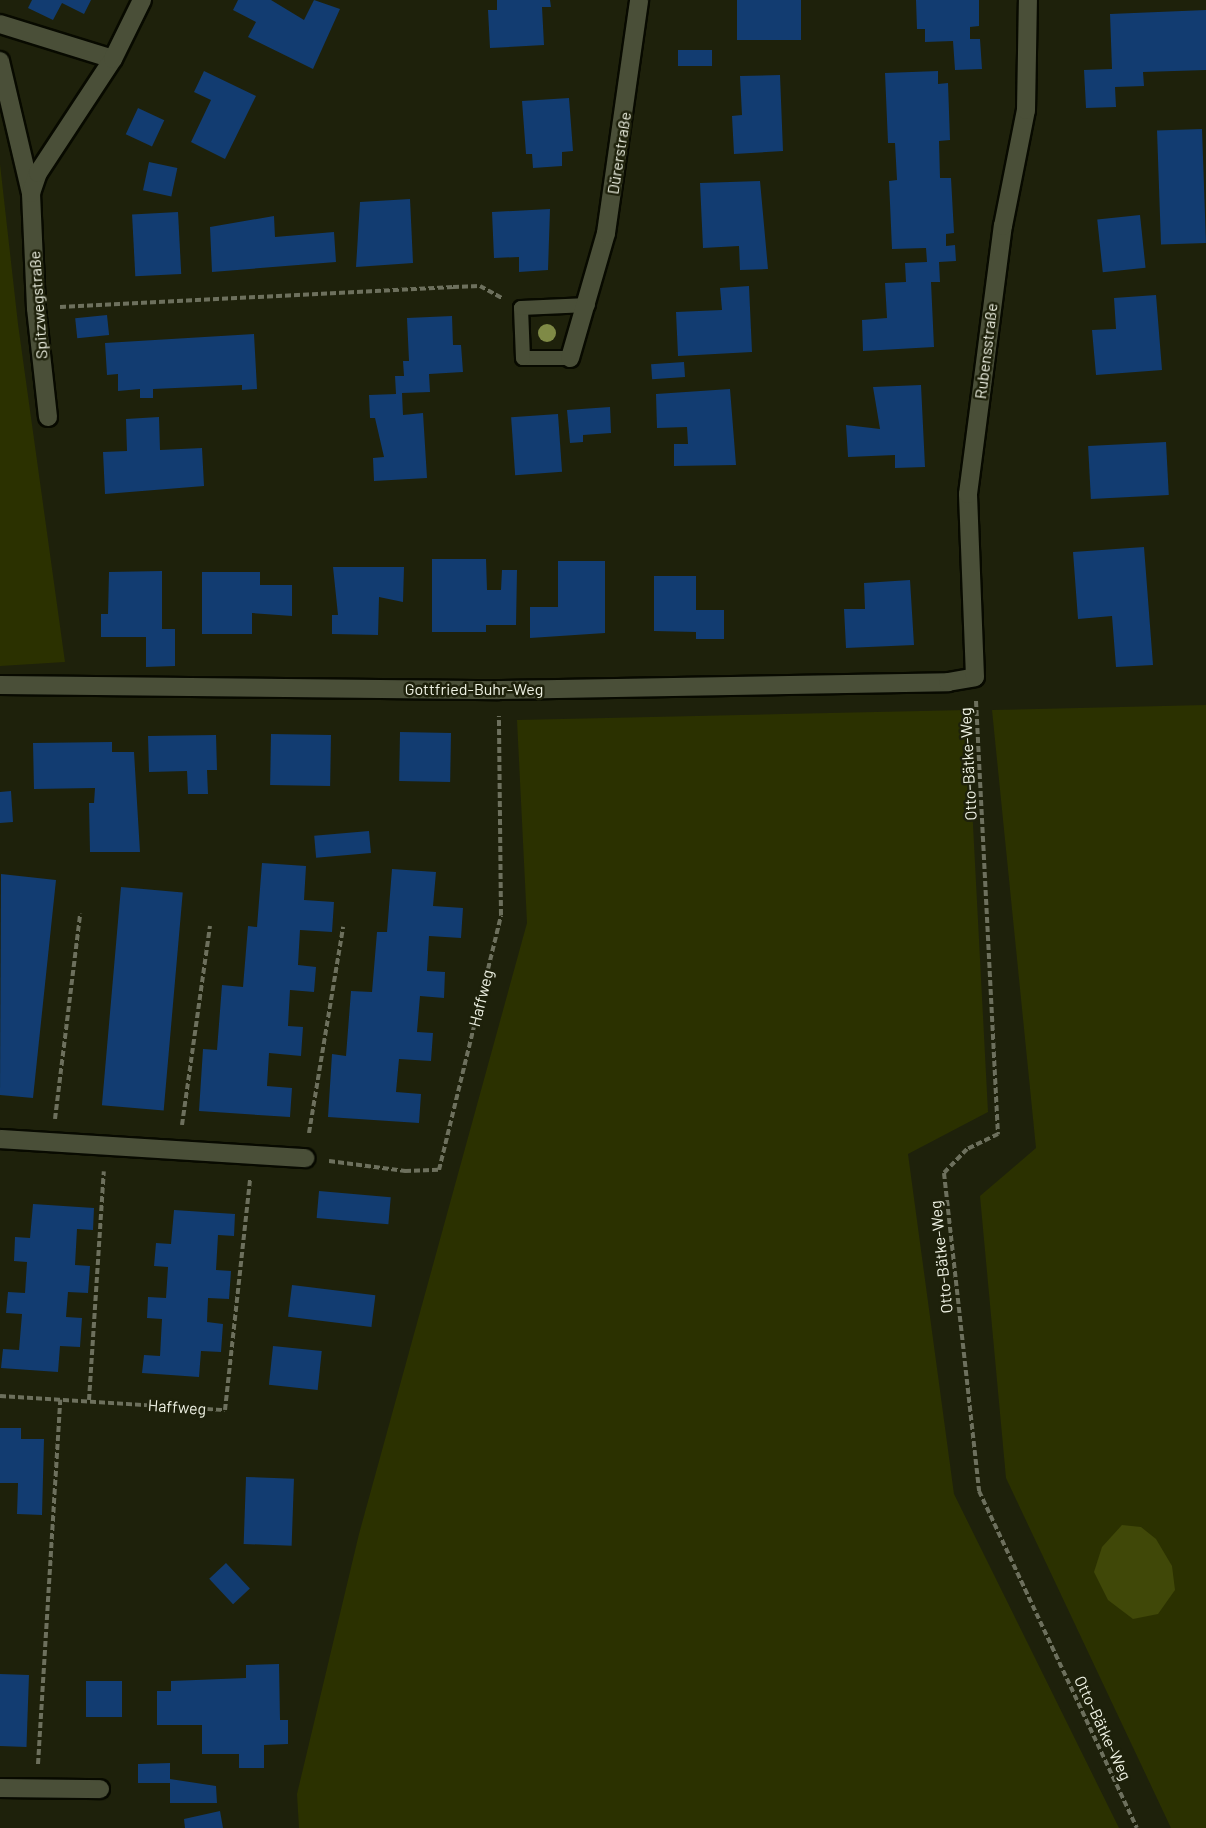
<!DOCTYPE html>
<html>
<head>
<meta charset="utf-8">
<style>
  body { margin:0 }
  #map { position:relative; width:1206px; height:1828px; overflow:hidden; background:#1e210b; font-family:Barlow,sans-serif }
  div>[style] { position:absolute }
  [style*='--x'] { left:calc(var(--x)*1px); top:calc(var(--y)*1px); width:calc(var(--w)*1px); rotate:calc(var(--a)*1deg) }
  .green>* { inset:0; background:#2b3100 }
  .water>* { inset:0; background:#404808 }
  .building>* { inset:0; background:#123c71; transform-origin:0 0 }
  .path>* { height:4px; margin-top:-2px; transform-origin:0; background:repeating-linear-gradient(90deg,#6d705d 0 6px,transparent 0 9px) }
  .roads { filter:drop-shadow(2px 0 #080a00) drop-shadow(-2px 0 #080a00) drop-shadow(0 2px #080a00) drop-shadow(0 -2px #080a00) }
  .service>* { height:14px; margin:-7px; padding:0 7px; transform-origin:7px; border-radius:7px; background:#4a4f38 }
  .minor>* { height:18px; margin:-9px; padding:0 9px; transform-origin:9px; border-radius:9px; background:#4a4f38 }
  .trees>* { width:18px; height:18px; margin:-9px; border-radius:50%; background:#7f8a46 }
  span { translate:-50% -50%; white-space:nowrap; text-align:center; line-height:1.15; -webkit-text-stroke:5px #1e210b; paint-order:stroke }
  .street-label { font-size:16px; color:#eff2e4 }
</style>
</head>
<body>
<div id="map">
  <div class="green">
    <i style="clip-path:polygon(0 164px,18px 324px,65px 662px,0 666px)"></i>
    <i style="clip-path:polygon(1206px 705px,1206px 1828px,1171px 1828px,1006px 1478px,980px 1196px,1036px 1148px,992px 710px)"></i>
    <i style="clip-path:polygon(967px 710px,988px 1112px,908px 1154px,954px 1494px,1119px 1828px,299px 1828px,297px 1794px,359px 1534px,527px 923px,517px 720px)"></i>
  </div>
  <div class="water">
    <i style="clip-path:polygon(1122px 1525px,1141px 1527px,1156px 1539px,1172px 1566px,1175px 1590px,1158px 1614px,1133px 1619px,1108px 1600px,1094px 1572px,1102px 1547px)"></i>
  </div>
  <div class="building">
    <i style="clip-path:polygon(32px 0,91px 0,84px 14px,62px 3px,53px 20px,28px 8px)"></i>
    <i style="clip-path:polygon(238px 0,271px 0,304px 20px,314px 0,340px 9px,313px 69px,248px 37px,256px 22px,233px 10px)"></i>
    <i style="clip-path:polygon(497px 0,550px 0,551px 7px,542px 7px,544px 45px,490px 48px,488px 10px,497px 10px)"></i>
    <i style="left:737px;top:0;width:64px;height:40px"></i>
    <i style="clip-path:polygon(916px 0,979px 0,979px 26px,970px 27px,970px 39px,980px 39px,982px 69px,955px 70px,953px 41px,925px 42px,925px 29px,917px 29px)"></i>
    <i style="clip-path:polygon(1206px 10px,1206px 70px,1143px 72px,1144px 86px,1115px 87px,1116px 107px,1086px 108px,1084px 70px,1112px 69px,1110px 14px)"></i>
    <i style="left:712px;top:50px;width:16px;height:34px;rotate:90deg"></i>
    <i style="clip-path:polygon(204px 71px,256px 96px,225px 159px,191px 142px,211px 100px,194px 92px)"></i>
    <i style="clip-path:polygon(938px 71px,938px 84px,948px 83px,950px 140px,939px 141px,940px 178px,951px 178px,954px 233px,946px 234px,946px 246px,955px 245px,956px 261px,939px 262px,940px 282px,931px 282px,934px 347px,863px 351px,862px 320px,887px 318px,885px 283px,906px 282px,905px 263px,927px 262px,926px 248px,892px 249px,889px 181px,897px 180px,895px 143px,888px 143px,885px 73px)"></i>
    <i style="clip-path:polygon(780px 75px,783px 151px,734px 154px,732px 116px,742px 115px,740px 76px)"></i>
    <i style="clip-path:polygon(569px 98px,573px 151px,562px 152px,562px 166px,533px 168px,532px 154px,526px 154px,522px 101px)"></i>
    <i style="left:138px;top:108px;width:29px;height:29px;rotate:25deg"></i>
    <i style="left:1202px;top:129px;width:114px;height:45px;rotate:88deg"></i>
    <i style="left:149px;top:162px;width:29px;height:29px;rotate:12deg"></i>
    <i style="clip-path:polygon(760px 181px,768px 269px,740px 270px,739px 246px,703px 248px,700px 183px)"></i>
    <i style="clip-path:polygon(410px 199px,413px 263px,356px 267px,360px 202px)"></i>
    <i style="clip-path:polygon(550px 209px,548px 270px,519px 272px,519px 257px,494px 258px,492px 212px)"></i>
    <i style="left:178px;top:212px;width:62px;height:46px;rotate:87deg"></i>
    <i style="left:1140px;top:215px;width:53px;height:43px;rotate:84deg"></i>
    <i style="clip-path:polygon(274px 216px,275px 237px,334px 232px,336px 262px,212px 272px,210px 227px)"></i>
    <i style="clip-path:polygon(749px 286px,752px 352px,678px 356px,676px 312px,722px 310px,720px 288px)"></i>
    <i style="clip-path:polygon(1156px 295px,1162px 370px,1096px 375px,1092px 330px,1116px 329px,1114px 298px)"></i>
    <i style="left:107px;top:315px;width:20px;height:32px;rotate:84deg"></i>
    <i style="clip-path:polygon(452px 316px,453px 345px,461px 345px,463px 372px,429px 374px,430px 392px,402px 393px,403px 415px,423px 413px,427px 478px,374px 481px,373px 458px,384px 457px,375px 418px,370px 418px,369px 395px,396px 394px,395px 376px,404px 376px,403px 361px,409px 361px,407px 318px)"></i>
    <i style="clip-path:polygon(254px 334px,257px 389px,242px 390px,242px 385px,153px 389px,153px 398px,140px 398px,140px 389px,118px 391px,118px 374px,107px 375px,105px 343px)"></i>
    <i style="left:684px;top:362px;width:15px;height:33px;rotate:86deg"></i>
    <i style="clip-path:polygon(921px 385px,925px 467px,895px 468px,895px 455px,848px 457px,846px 425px,880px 429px,873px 387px)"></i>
    <i style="clip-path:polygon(730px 389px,736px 465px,674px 466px,674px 444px,688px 444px,687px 427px,657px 428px,656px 394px)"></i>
    <i style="clip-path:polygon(610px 407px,611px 433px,583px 435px,583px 442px,570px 443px,567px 410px)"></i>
    <i style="left:558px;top:414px;width:58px;height:47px;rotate:86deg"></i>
    <i style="clip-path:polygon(159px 417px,160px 450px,202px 448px,204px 486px,105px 494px,103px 452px,127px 451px,126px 419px)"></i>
    <i style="left:1166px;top:442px;width:53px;height:78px;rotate:87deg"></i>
    <i style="clip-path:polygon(1144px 547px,1153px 665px,1116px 667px,1112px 616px,1078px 619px,1073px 552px)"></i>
    <i style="clip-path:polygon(432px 559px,486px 559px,487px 590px,501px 590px,502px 570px,517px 570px,516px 625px,486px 625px,486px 632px,432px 632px)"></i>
    <i style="clip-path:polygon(558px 561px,605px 561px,605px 633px,530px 638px,530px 607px,558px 607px)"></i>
    <i style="clip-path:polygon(333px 567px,404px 567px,403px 602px,379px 597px,378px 635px,332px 634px,332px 615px,338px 615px)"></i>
    <i style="clip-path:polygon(162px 571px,162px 629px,175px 629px,175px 666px,146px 667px,146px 637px,101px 637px,101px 614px,108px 614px,109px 572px)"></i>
    <i style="clip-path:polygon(202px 572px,260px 572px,260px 585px,292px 585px,292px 616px,252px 613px,252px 634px,202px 634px)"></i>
    <i style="clip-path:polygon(654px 576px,696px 576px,696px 610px,724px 610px,724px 639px,696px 639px,696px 632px,654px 631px)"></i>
    <i style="clip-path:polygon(910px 580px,914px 645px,846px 648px,844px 609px,865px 609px,864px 583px)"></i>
    <i style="left:400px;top:732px;width:51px;height:49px;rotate:1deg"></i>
    <i style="left:271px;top:734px;width:60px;height:51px;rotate:1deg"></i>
    <i style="clip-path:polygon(216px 735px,217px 770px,207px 770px,208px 794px,188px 794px,187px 771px,149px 772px,148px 736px)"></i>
    <i style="clip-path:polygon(112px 742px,112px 752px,134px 752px,140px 852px,90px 852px,89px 803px,94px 803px,95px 788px,34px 789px,33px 743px)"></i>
    <i style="clip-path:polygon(11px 791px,13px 822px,0 823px,0 792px)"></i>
    <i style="left:369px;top:831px;width:22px;height:55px;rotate:85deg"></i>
    <i style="clip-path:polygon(262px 863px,306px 866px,304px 900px,334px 902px,332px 932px,300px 930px,298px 965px,316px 967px,314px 992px,290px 990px,288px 1026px,303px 1027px,301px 1056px,269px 1053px,267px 1086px,292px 1088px,290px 1117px,199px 1111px,203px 1049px,217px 1050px,222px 985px,243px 987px,248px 926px,257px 927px)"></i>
    <i style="clip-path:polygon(392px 869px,436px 872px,433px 906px,463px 908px,461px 938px,429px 936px,427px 971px,445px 972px,444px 998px,420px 996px,417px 1032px,433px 1033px,431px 1061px,399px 1059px,396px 1092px,421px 1094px,419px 1123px,328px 1117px,332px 1054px,346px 1056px,351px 991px,372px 992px,377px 932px,387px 932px)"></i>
    <i style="clip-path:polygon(1px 874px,56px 880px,33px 1098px,0 1095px)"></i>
    <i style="left:121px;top:887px;width:62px;height:219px;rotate:5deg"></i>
    <i style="left:319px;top:1191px;width:72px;height:27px;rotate:5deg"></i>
    <i style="clip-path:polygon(33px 1204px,94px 1208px,93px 1230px,77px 1229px,75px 1265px,90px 1266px,88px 1293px,68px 1292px,66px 1317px,82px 1318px,80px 1347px,60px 1346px,58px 1372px,1px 1368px,3px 1349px,19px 1350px,22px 1314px,6px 1313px,8px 1292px,25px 1293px,27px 1262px,14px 1261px,15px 1237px,30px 1238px)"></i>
    <i style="clip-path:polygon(174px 1210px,235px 1214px,234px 1236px,218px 1235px,216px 1270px,231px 1271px,229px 1299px,208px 1298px,207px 1322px,223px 1324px,221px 1352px,201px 1351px,199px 1377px,142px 1373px,144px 1355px,160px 1356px,162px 1319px,147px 1318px,148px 1297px,166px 1298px,168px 1267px,154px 1266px,156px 1243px,171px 1244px)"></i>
    <i style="left:292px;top:1285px;width:84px;height:32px;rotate:7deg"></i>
    <i style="left:273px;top:1346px;width:49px;height:39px;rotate:6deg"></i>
    <i style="clip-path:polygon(0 1428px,21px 1428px,21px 1439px,44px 1439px,42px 1515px,17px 1514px,18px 1483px,0 1483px)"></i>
    <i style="left:246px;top:1477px;width:48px;height:67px;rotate:2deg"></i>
    <i style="left:226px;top:1563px;width:35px;height:23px;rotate:47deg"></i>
    <i style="clip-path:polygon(279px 1664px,280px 1720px,288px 1720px,288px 1744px,264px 1745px,264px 1768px,239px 1768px,239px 1754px,202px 1754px,202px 1725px,157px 1725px,157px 1691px,171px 1691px,171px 1681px,246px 1678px,246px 1665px)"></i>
    <i style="left:0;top:1674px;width:29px;height:72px;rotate:2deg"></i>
    <i style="left:86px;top:1681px;width:36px;height:36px"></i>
    <i style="clip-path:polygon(170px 1763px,170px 1779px,216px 1786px,217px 1803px,170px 1803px,170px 1783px,138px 1783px,138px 1764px)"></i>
    <i style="clip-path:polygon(220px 1811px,223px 1828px,185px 1828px,184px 1819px)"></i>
  </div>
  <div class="path">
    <i style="--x:60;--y:307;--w:394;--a:-2.9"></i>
    <i style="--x:453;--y:287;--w:27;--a:-2"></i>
    <i style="--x:480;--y:286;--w:25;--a:29"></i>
    <i style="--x:976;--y:701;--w:434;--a:87.1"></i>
    <i style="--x:998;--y:1134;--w:34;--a:154"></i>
    <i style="--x:967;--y:1149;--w:33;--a:134"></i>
    <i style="--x:944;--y:1173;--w:320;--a:83.7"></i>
    <i style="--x:979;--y:1491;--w:372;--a:64.9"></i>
    <i style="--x:55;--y:1119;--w:207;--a:-83"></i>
    <i style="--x:182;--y:1125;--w:201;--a:-82"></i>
    <i style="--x:309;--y:1133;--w:209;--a:-80.6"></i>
    <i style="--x:329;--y:1161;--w:77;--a:7.5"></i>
    <i style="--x:405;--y:1171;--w:34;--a:-2"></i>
    <i style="--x:439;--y:1170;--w:262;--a:-76.3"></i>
    <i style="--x:501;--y:915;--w:199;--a:-90.6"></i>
    <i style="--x:0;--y:1396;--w:225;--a:3.6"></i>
    <i style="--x:225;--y:1410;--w:232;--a:-83.8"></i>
    <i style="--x:89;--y:1400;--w:229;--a:-86.3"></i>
    <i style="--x:38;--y:1764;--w:365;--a:-86.5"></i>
  </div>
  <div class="roads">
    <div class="service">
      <i style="--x:570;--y:358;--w:47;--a:180"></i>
      <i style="--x:523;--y:358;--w:50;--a:-92.3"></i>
      <i style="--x:521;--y:308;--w:67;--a:-2.6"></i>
    </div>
    <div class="minor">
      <i style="--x:0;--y:24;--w:118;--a:17.2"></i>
      <i style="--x:0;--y:61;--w:136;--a:76.8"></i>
      <i style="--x:570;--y:358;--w:130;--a:-73.9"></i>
      <i style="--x:606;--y:233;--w:235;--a:-81.9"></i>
      <i style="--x:48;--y:417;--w:110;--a:-96.3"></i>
      <i style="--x:36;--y:308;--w:115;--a:-92.5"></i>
      <i style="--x:31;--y:193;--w:21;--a:-71"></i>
      <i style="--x:38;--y:173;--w:136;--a:-56.7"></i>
      <i style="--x:113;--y:59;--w:66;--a:-63.8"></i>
      <i style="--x:0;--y:685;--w:499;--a:0.6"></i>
      <i style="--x:499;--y:690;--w:449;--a:-1"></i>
      <i style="--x:948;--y:682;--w:27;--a:-10"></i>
      <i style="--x:975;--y:677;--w:183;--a:-92.2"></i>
      <i style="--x:968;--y:494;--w:270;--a:-82.6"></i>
      <i style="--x:1003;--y:226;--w:118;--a:-78.8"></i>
      <i style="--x:1026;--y:110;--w:110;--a:-89"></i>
      <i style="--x:0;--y:1139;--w:306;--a:3.6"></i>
      <i style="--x:0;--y:1788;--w:100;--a:0.6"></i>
    </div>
  </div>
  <div class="trees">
    <i style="left:547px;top:333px"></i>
  </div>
  <div class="street-label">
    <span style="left:619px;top:153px;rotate:-81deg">Dürerstraße</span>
    <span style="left:38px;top:305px;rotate:-94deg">Spitzwegstraße</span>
    <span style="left:986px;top:351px;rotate:-83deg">Rubensstraße</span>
    <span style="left:474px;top:689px">Gottfried-Buhr-Weg</span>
    <span style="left:968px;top:764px;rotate:-93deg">Otto-Bätke-Weg</span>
    <span style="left:481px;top:998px;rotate:-76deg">Haffweg</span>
    <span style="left:941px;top:1257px;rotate:-96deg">Otto-Bätke-Weg</span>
    <span style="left:177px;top:1407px;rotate:4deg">Haffweg</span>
    <span style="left:1103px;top:1728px;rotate:65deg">Otto-Bätke-Weg</span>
  </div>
</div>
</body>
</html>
